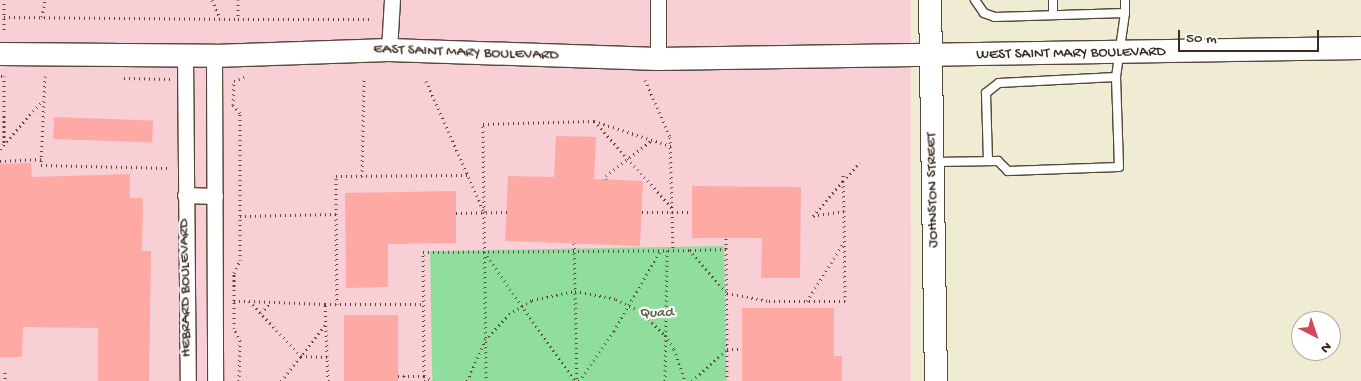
<!DOCTYPE html>
<html>
<head>
<meta charset="utf-8">
<style>
  body { margin:0 }
  #map { position:relative; width:1361px; height:381px; overflow:hidden; background:#f0ebd3; font-family:"Gochi Hand",sans-serif }
  div>[style] { position:absolute }
  [style*='--x'] { left:calc(var(--x)*1px); top:calc(var(--y)*1px); width:calc(var(--w)*1px); rotate:calc(var(--a)*1deg) }
  .built>* { inset:0; background:#f7cfd5; transform-origin:0 0 }
  .green>* { inset:0; background:#8fde9d; transform-origin:0 0 }
  .building>* { inset:0; background:#fea9a4; transform-origin:0 0 }
  .path>* { height:3px; margin-top:-1.5px; transform-origin:0; background:repeating-linear-gradient(90deg,#564739 0 1px,transparent 0 5px) }
  .roads { filter:drop-shadow(1px 0 #564739) drop-shadow(-1px 0 #564739) drop-shadow(0 1px #564739) drop-shadow(0 -1px #564739) }
  .lane>* { height:8px; margin:-4px; padding:0 4px; transform-origin:4px; border-radius:4px; background:#fff }
  .street>* { height:15px; margin:-7.5px; padding:0 7.5px; transform-origin:7.5px; border-radius:7.5px; background:#fff }
  .secondary>* { height:22px; margin:-11px; padding:0 11px; transform-origin:11px; border-radius:11px; background:#fff }
  span { translate:-50% -50%; white-space:nowrap; text-align:center; line-height:1.15; -webkit-text-stroke:4.5px #fff; paint-order:stroke }
  .street-label { font-size:15px; color:#3b2a1e }
  .park-label { font-size:15px; color:#546044 }
  .north { position:absolute; left:1291px; top:311px; width:50px; height:50px; box-sizing:border-box; background:#fff; border:1px solid #b1aaa5; border-radius:50%; rotate:139deg; font-size:14px; font-weight:700; line-height:20px; text-align:center; color:#3b2a1e }
  .north::after { content:''; display:block; margin:auto; width:18px; height:22px; background:#d1495b; clip-path:polygon(50% 0,100% 100%,50% 72%,0 100%) }
  .scale { position:absolute; left:1178px; top:30px; width:141px; height:22px; box-sizing:border-box; border:2px solid #3b2a1e; border-top:0; padding-left:6px; font-size:15px; line-height:18px; white-space:nowrap; color:#3b2a1e; -webkit-text-stroke:4px #fff; paint-order:stroke }
</style>
</head>
<body>
<div id="map">
  <div class="built">
    <i style="left:0;top:0;width:911px;height:381px"></i>
  </div>
  <div class="green">
    <i style="left:724px;top:246px;width:135px;height:294px;rotate:89deg"></i>
  </div>
  <div class="building">
    <i style="left:54px;top:117px;width:99px;height:22px;rotate:2deg"></i>
    <i style="clip-path:polygon(556px 136px,596px 137px,594px 179px,643px 181px,640px 246px,505px 241px,508px 176px,554px 177px)"></i>
    <i style="clip-path:polygon(31px 163px,32px 177px,130px 174px,130px 198px,143px 198px,142px 251px,151px 251px,149px 381px,98px 381px,98px 328px,23px 327px,22px 357px,0 357px,0 164px)"></i>
    <i style="clip-path:polygon(692px 186px,801px 187px,800px 278px,761px 278px,762px 238px,692px 238px)"></i>
    <i style="clip-path:polygon(456px 191px,456px 243px,388px 244px,388px 287px,346px 288px,345px 193px)"></i>
    <i style="clip-path:polygon(742px 308px,834px 308px,834px 356px,842px 356px,842px 381px,742px 381px)"></i>
    <i style="left:344px;top:315px;width:54px;height:66px"></i>
  </div>
  <div class="path">
    <i style="--x:212;--y:0;--w:20;--a:66"></i>
    <i style="--x:238;--y:0;--w:19;--a:90"></i>
    <i style="--x:238;--y:19;--w:135;--a:0"></i>
    <i style="--x:4;--y:17;--w:234;--a:0.5"></i>
    <i style="--x:42;--y:17;--w:17;--a:-80"></i>
    <i style="--x:4;--y:34;--w:34;--a:-90"></i>
    <i style="--x:1;--y:76;--w:3;--a:0"></i>
    <i style="--x:4;--y:76;--w:69;--a:90"></i>
    <i style="--x:45;--y:76;--w:89;--a:92.6"></i>
    <i style="--x:41;--y:165;--w:130;--a:1.3"></i>
    <i style="--x:124;--y:78;--w:46;--a:1.2"></i>
    <i style="--x:645;--y:80;--w:62;--a:66.3"></i>
    <i style="--x:670;--y:137;--w:113;--a:88.5"></i>
    <i style="--x:426;--y:81;--w:143;--a:66.1"></i>
    <i style="--x:484;--y:212;--w:88;--a:-90.7"></i>
    <i style="--x:483;--y:124;--w:111;--a:-1.5"></i>
    <i style="--x:671;--y:146;--w:81;--a:-162"></i>
    <i style="--x:594;--y:121;--w:117;--a:48.1"></i>
    <i style="--x:0;--y:149;--w:64;--a:-48.8"></i>
    <i style="--x:0;--y:161;--w:41;--a:-2.8"></i>
    <i style="--x:843;--y:175;--w:6;--a:90"></i>
    <i style="--x:843;--y:181;--w:30;--a:88"></i>
    <i style="--x:844;--y:211;--w:31;--a:171"></i>
    <i style="--x:813;--y:216;--w:46;--a:-49.4"></i>
    <i style="--x:843;--y:181;--w:25;--a:-48"></i>
    <i style="--x:362;--y:176;--w:99;--a:-88.8"></i>
    <i style="--x:606;--y:179;--w:3;--a:-90"></i>
    <i style="--x:606;--y:176;--w:58;--a:-38"></i>
    <i style="--x:844;--y:211;--w:90;--a:89.4"></i>
    <i style="--x:845;--y:301;--w:38;--a:180"></i>
    <i style="--x:807;--y:301;--w:70;--a:-57.9"></i>
    <i style="--x:484;--y:212;--w:169;--a:89.3"></i>
    <i style="--x:642;--y:212;--w:50;--a:0"></i>
    <i style="--x:456;--y:213;--w:51;--a:-1.1"></i>
    <i style="--x:336;--y:214;--w:38;--a:-90"></i>
    <i style="--x:336;--y:176;--w:131;--a:-0.4"></i>
    <i style="--x:240;--y:216;--w:96;--a:-1.2"></i>
    <i style="--x:336;--y:214;--w:90;--a:89.4"></i>
    <i style="--x:726;--y:238;--w:11;--a:90"></i>
    <i style="--x:726;--y:249;--w:37;--a:178"></i>
    <i style="--x:689;--y:250;--w:57;--a:48.5"></i>
    <i style="--x:727;--y:293;--w:43;--a:10.8"></i>
    <i style="--x:769;--y:301;--w:38;--a:0"></i>
    <i style="--x:574;--y:243;--w:138;--a:88.8"></i>
    <i style="--x:726;--y:249;--w:100;--a:89.4"></i>
    <i style="--x:727;--y:349;--w:15;--a:0"></i>
    <i style="--x:484;--y:252;--w:158;--a:54.8"></i>
    <i style="--x:234;--y:301;--w:28;--a:-90"></i>
    <i style="--x:234;--y:273;--w:14;--a:-65"></i>
    <i style="--x:240;--y:260;--w:147;--a:-90"></i>
    <i style="--x:240;--y:113;--w:11;--a:-131"></i>
    <i style="--x:233;--y:105;--w:24;--a:-88"></i>
    <i style="--x:234;--y:81;--w:11;--a:-22"></i>
    <i style="--x:325;--y:304;--w:76;--a:-177.7"></i>
    <i style="--x:249;--y:301;--w:76;--a:46.6"></i>
    <i style="--x:301;--y:356;--w:26;--a:2"></i>
    <i style="--x:261;--y:313;--w:13;--a:-48"></i>
    <i style="--x:727;--y:350;--w:31;--a:90"></i>
    <i style="--x:5;--y:372;--w:9;--a:90"></i>
    <i style="--x:404;--y:375;--w:6;--a:90"></i>
    <i style="--x:398;--y:376;--w:26;--a:0"></i>
    <i style="--x:424;--y:376;--w:10;--a:29"></i>
    <i style="--x:239;--y:381;--w:40;--a:-88.6"></i>
    <i style="--x:240;--y:341;--w:14;--a:-115"></i>
    <i style="--x:234;--y:328;--w:27;--a:-90"></i>
    <i style="--x:234;--y:301;--w:15;--a:0"></i>
    <i style="--x:281;--y:381;--w:73;--a:-51.7"></i>
    <i style="--x:328;--y:381;--w:77;--a:-92.2"></i>
    <i style="--x:325;--y:304;--w:99;--a:0"></i>
    <i style="--x:424;--y:381;--w:129;--a:-90.4"></i>
    <i style="--x:423;--y:252;--w:266;--a:-0.4"></i>
    <i style="--x:467;--y:381;--w:45;--a:-66.3"></i>
    <i style="--x:485;--y:340;--w:35;--a:-47"></i>
    <i style="--x:509;--y:314;--w:27;--a:-31"></i>
    <i style="--x:532;--y:300;--w:44;--a:-11.8"></i>
    <i style="--x:575;--y:291;--w:42;--a:11"></i>
    <i style="--x:616;--y:299;--w:28;--a:27"></i>
    <i style="--x:641;--y:312;--w:33;--a:44"></i>
    <i style="--x:665;--y:335;--w:17;--a:57"></i>
    <i style="--x:674;--y:349;--w:34;--a:71"></i>
    <i style="--x:579;--y:381;--w:61;--a:-55"></i>
    <i style="--x:614;--y:331;--w:92;--a:-60.1"></i>
    <i style="--x:665;--y:381;--w:131;--a:-89.1"></i>
    <i style="--x:692;--y:381;--w:47;--a:-42.4"></i>
  </div>
  <div class="roads">
    <div class="lane">
      <i style="--x:1053;--y:0;--w:15;--a:90"></i>
      <i style="--x:1125;--y:13;--w:13;--a:-90"></i>
      <i style="--x:988;--y:161;--w:68;--a:-91.7"></i>
      <i style="--x:986;--y:93;--w:16;--a:-38"></i>
      <i style="--x:999;--y:83;--w:117;--a:-2.9"></i>
      <i style="--x:935;--y:162;--w:63;--a:-0.9"></i>
      <i style="--x:998;--y:161;--w:14;--a:45"></i>
      <i style="--x:1008;--y:171;--w:111;--a:-2.1"></i>
      <i style="--x:1119;--y:167;--w:90;--a:-91.9"></i>
      <i style="--x:1116;--y:77;--w:65;--a:-82"></i>
      <i style="--x:1125;--y:13;--w:130;--a:178.2"></i>
      <i style="--x:995;--y:17;--w:12;--a:-160"></i>
      <i style="--x:984;--y:13;--w:16;--a:-125"></i>
    </div>
    <div class="street">
      <i style="--x:389;--y:50;--w:50;--a:-86.6"></i>
      <i style="--x:185;--y:56;--w:325;--a:89.5"></i>
      <i style="--x:214;--y:56;--w:325;--a:89.8"></i>
      <i style="--x:658;--y:59;--w:59;--a:-90"></i>
      <i style="--x:185;--y:195;--w:30;--a:2"></i>
    </div>
    <div class="secondary">
      <i style="--x:930;--y:0;--w:381;--a:89.1"></i>
      <i style="--x:0;--y:54;--w:214;--a:0.5"></i>
      <i style="--x:214;--y:56;--w:175;--a:-2"></i>
      <i style="--x:389;--y:50;--w:269;--a:1.9"></i>
      <i style="--x:658;--y:59;--w:703;--a:-0.9"></i>
    </div>
  </div>
  <div class="street-label">
    <span style="left:466px;top:53px;rotate:2deg">EAST SAINT MARY BOULEVARD</span>
    <span style="left:1071px;top:54px;rotate:-1deg">WEST SAINT MARY BOULEVARD</span>
    <span style="left:933px;top:190px;rotate:-91deg">JOHNSTON STREET</span>
    <span style="left:186px;top:288px;rotate:-91deg">HEBRARD BOULEVARD</span>
  </div>
  <div class="park-label">
    <span style="left:657px;top:314px">Quad</span>
  </div>
  <div class="north">N</div>
  <div class="scale">50 m</div>
</div>
</body>
</html>
